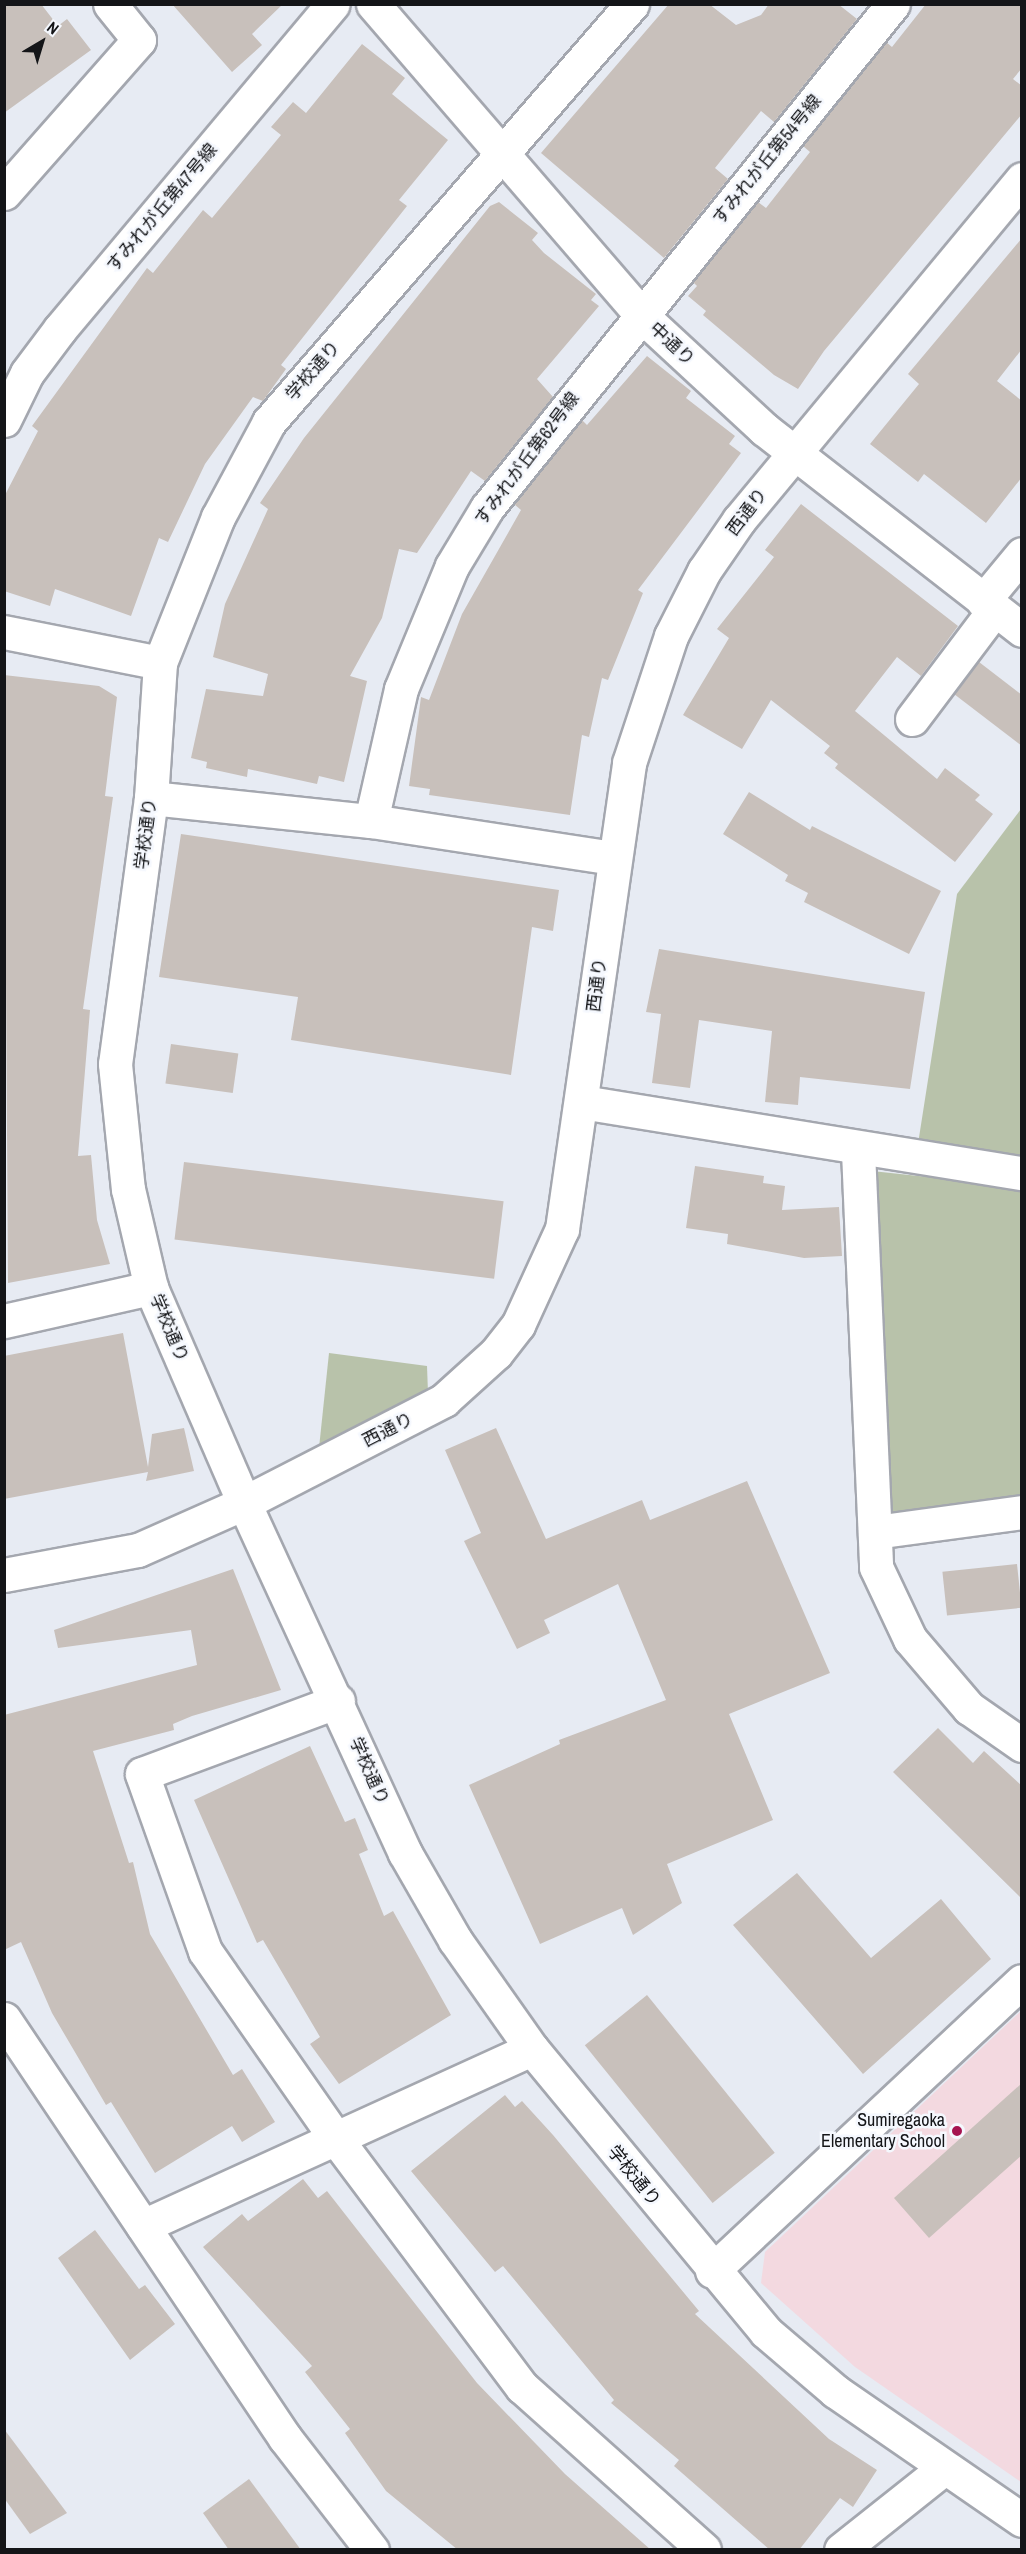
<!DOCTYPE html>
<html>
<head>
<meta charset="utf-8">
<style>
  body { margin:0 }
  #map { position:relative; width:1026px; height:2554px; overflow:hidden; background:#e7ebf3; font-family:"Archivo Narrow","Noto Sans JP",sans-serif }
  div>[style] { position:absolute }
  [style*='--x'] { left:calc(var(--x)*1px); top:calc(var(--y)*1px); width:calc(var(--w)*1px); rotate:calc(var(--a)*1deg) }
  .education>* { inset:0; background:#f3d9e0 }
  .green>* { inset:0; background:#b8c2aa }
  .building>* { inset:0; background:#c8c0bb; transform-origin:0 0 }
  .roads { filter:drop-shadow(2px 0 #a4a7af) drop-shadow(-2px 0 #a4a7af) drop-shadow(0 2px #a4a7af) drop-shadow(0 -2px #a4a7af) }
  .minor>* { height:33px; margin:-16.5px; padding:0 16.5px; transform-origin:16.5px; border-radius:16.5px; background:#fff }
  .dots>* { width:16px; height:16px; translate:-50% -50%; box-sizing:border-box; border:3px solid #f5f8fe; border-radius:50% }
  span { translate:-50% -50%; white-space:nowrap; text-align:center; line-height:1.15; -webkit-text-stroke:5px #f5f8fe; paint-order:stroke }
  .street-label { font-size:18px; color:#141518 }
  .poi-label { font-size:18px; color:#141518 }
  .right { translate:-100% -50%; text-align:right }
  .frame { position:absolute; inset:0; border:6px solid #141518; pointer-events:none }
  .north { position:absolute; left:12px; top:12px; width:60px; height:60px; -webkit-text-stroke:4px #f5f8fe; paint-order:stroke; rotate:38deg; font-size:16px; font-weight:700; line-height:24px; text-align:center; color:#141518 }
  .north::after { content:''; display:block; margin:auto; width:21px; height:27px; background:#141518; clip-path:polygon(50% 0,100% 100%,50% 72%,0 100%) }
</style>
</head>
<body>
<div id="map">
  <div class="education">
    <i style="clip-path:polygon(1021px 2011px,1021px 2482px,855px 2367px,761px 2283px,765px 2252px)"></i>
  </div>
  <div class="green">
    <i style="clip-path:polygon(1021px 809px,1021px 1157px,918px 1144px,957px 894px)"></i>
    <i style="clip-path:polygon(872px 1171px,1021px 1187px,1021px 1496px,891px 1516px)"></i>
    <i style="clip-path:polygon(329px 1353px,427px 1366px,428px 1393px,319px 1448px)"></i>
  </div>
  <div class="building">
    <i style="clip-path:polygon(4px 4px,41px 4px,58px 26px,67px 19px,91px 50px,4px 113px)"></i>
    <i style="clip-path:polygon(172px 4px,283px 4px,252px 34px,262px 45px,232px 72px)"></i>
    <i style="clip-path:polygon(669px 4px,709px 4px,736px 25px,761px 15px,769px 4px,838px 4px,857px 19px,774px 122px,761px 111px,715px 168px,728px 179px,664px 258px,541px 153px)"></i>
    <i style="clip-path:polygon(926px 4px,1022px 4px,1022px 68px,1013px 79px,1022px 86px,1022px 114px,824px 351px,798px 389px,774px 375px,703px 315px,706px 311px,688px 296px,697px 286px,693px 282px,758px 202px,766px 208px,810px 152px,803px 146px,886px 42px,892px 47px)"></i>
    <i style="clip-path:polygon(362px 44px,405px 78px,392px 94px,448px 140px,399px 200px,407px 206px,281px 365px,286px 369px,263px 401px,253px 397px,205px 464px,168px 542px,159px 538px,131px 616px,55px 589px,50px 606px,4px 591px,4px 497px,38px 431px,32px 426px,147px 268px,153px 273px,203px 210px,212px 218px,281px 135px,271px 127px,293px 102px,306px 113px)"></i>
    <i style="clip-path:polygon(499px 202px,538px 233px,532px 240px,544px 253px,596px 294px,591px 300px,599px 306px,537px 379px,553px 397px,485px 481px,471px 471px,417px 553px,399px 549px,382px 618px,350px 676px,367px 681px,344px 782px,319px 776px,317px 784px,248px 769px,247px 777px,206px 768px,207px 762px,191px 758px,206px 689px,263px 696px,268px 674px,213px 657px,225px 604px,268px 509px,260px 503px,304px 438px,490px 206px)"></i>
    <i style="clip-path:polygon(1022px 238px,1022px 349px,997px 381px,1022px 401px,1022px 477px,986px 523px,924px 474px,918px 482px,870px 444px,919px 384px,908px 374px)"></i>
    <i style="clip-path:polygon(647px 356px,691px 391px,686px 398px,735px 436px,729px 444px,741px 453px,638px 590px,643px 593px,608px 680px,602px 678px,589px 737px,582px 735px,570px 815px,429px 795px,430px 789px,409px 786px,421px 697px,429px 700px,462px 614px,521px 510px,514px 504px,582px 420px,587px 425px)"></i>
    <i style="clip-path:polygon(801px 504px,958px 626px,921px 676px,897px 657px,855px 711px,937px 779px,945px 768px,980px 795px,975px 800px,993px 814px,955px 862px,835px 768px,838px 764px,824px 753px,830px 746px,771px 700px,742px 749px,683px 715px,729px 638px,717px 629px,774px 557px,765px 550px)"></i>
    <i style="clip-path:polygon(979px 662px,1022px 695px,1022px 746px,954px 694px)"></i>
    <i style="clip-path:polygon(4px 675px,99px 686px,117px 697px,105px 796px,113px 797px,83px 1009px,90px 1010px,78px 1156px,91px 1155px,97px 1220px,110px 1264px,8px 1283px)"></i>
    <i style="clip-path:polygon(749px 792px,810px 830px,812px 826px,941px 891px,909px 954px,804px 902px,808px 893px,785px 881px,788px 875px,723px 834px)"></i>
    <i style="clip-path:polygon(181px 834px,559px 890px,553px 931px,532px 927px,511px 1075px,291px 1040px,298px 997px,159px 977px)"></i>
    <i style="clip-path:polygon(659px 949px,925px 992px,910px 1089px,800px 1077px,798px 1105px,765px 1102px,772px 1031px,699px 1020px,690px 1088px,652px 1083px,661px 1014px,646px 1012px)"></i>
    <i style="left:171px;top:1044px;width:68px;height:40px;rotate:8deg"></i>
    <i style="left:184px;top:1162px;width:322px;height:78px;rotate:7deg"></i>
    <i style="clip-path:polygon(695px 1166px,764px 1176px,763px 1183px,785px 1186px,782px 1210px,839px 1207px,842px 1256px,804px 1258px,727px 1244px,728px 1234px,686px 1228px)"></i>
    <i style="clip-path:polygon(123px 1333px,148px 1467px,152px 1434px,184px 1428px,194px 1471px,146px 1481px,148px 1472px,4px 1499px,4px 1356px)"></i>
    <i style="clip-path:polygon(496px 1428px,546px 1539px,642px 1500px,650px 1520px,747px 1481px,830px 1673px,729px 1714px,773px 1820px,667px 1864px,682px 1903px,633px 1935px,622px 1908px,540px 1944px,469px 1785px,560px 1744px,559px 1740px,666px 1700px,618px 1584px,544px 1620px,550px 1633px,517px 1649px,464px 1541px,481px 1533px,445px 1450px)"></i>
    <i style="left:1017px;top:1564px;width:44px;height:75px;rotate:84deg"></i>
    <i style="clip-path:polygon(233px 1569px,281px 1690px,192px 1716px,173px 1724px,174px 1730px,93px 1751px,129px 1863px,133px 1862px,150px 1934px,233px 2075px,242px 2069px,275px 2122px,242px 2142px,232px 2126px,155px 2173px,111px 2102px,106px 2105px,52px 2013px,21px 1942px,4px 1950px,4px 1715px,197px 1665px,191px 1630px,58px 1648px,54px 1630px)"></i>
    <i style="clip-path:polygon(938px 1728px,973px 1763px,984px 1751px,1022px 1786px,1022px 1899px,893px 1772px)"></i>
    <i style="clip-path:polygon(310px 1746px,345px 1822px,355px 1818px,368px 1850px,359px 1854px,384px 1916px,393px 1911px,451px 2015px,339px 2084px,310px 2044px,320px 2037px,263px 1940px,257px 1943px,194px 1800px)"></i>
    <i style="clip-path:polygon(797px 1873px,871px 1958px,941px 1899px,991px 1959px,863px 2074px,733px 1925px)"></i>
    <i style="left:647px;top:1995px;width:203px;height:80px;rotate:51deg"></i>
    <i style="clip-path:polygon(1022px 2083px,1022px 2155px,929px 2238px,894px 2198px)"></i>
    <i style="clip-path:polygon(505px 2095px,515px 2107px,522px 2101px,553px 2135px,699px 2311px,695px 2314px,829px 2439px,877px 2470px,853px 2507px,840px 2498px,799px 2550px,770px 2550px,674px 2466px,679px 2460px,611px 2403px,614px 2400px,503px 2266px,495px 2272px,411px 2171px)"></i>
    <i style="clip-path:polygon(303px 2179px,318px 2198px,327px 2191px,477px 2383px,565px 2474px,651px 2550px,458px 2550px,386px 2491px,345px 2433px,350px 2429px,305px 2372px,312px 2366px,203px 2247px,242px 2214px,248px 2221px)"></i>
    <i style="clip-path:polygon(95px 2230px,139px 2289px,145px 2285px,175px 2324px,130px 2360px,58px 2258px)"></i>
    <i style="clip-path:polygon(4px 2429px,67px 2513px,30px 2534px,4px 2498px)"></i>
    <i style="clip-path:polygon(249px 2479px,301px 2550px,229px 2550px,203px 2513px)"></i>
  </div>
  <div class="roads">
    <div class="minor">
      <i style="--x:373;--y:4;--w:411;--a:49.2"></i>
      <i style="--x:641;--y:315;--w:168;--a:42.8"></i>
      <i style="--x:764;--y:429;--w:327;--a:37.9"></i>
      <i style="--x:632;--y:4;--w:554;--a:130.97"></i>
      <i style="--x:269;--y:422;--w:108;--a:118.2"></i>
      <i style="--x:218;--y:517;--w:157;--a:111.7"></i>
      <i style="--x:160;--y:663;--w:135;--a:93.8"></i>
      <i style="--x:151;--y:798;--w:268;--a:97.7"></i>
      <i style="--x:115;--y:1064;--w:126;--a:84.1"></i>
      <i style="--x:128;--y:1189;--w:102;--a:76.9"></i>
      <i style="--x:151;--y:1288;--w:234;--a:66.6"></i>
      <i style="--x:244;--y:1503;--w:385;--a:65.3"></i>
      <i style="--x:405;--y:1853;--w:100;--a:60.1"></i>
      <i style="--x:455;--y:1940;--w:133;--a:54.8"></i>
      <i style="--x:532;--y:2049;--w:367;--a:50.4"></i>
      <i style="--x:766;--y:2332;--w:91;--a:40.5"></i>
      <i style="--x:835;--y:2391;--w:227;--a:34.6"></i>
      <i style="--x:4;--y:193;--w:204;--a:-48.6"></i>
      <i style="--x:139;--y:40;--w:46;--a:-128.9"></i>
      <i style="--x:4;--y:420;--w:52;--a:-63.9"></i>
      <i style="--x:27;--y:373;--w:55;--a:-53.1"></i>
      <i style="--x:60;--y:329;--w:424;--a:-50"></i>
      <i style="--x:983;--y:601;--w:61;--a:-50.3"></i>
      <i style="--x:4;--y:632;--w:159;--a:11.2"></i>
      <i style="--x:912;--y:719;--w:136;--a:-53"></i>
      <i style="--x:151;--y:798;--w:221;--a:6"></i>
      <i style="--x:371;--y:821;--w:245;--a:8.7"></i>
      <i style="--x:371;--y:821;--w:135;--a:-77.2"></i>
      <i style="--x:401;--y:689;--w:133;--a:-67.5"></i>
      <i style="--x:452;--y:566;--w:68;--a:-58.9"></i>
      <i style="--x:487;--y:508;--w:647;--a:-51.15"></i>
      <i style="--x:582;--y:1102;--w:446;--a:9.2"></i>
      <i style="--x:858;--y:1151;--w:416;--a:87.5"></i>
      <i style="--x:876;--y:1567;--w:80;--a:64.7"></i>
      <i style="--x:910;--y:1639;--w:91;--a:49.5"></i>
      <i style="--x:969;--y:1708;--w:65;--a:34.9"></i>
      <i style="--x:4;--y:1321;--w:151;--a:-12.7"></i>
      <i style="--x:875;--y:1532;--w:148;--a:-7.7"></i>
      <i style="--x:4;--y:1575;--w:136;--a:-10.6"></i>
      <i style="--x:138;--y:1550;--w:116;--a:-23.9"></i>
      <i style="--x:244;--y:1503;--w:225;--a:-27.2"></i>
      <i style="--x:444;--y:1400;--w:70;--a:-42.1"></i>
      <i style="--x:496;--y:1353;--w:36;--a:-52"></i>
      <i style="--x:518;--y:1325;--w:106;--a:-65.4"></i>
      <i style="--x:562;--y:1229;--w:471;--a:-81.8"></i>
      <i style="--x:629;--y:763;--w:134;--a:-71.7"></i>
      <i style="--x:671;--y:636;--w:73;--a:-63.1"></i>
      <i style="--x:704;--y:571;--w:62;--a:-55.5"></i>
      <i style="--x:739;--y:520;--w:443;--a:-50.3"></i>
      <i style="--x:338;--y:1701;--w:209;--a:159.6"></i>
      <i style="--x:142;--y:1774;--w:188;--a:70.4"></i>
      <i style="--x:205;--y:1951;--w:231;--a:55.1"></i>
      <i style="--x:337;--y:2140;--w:309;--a:53.2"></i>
      <i style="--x:522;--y:2387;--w:244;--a:41.8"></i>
      <i style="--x:4;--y:2019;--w:505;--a:56.15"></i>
      <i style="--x:285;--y:2438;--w:142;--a:52.2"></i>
      <i style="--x:143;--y:2226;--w:427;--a:-24.5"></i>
      <i style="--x:712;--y:2271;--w:424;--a:-43.1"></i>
      <i style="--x:841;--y:2550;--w:132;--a:-38.5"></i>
    </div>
  </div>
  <div class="dots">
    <i style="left:957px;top:2131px;background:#a61450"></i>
  </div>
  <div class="street-label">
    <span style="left:767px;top:160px;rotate:-51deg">すみれが丘第54号線</span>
    <span style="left:162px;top:208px;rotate:-50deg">すみれが丘第47号線</span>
    <span style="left:672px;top:344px;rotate:43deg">中通り</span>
    <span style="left:313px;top:371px;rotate:-49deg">学校通り</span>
    <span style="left:527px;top:459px;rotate:-53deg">すみれが丘第62号線</span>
    <span style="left:747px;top:512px;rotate:-53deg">西通り</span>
    <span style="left:146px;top:834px;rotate:-83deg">学校通り</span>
    <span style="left:597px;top:985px;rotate:-83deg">西通り</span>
    <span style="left:169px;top:1328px;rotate:67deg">学校通り</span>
    <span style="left:388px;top:1430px;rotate:-27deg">西通り</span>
    <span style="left:369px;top:1771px;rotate:66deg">学校通り</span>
    <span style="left:634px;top:2176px;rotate:51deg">学校通り</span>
  </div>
  <div class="poi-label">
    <span class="right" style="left:945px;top:2131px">Sumiregaoka<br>Elementary School</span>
  </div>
  <div class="frame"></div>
  <div class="north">N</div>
</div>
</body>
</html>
